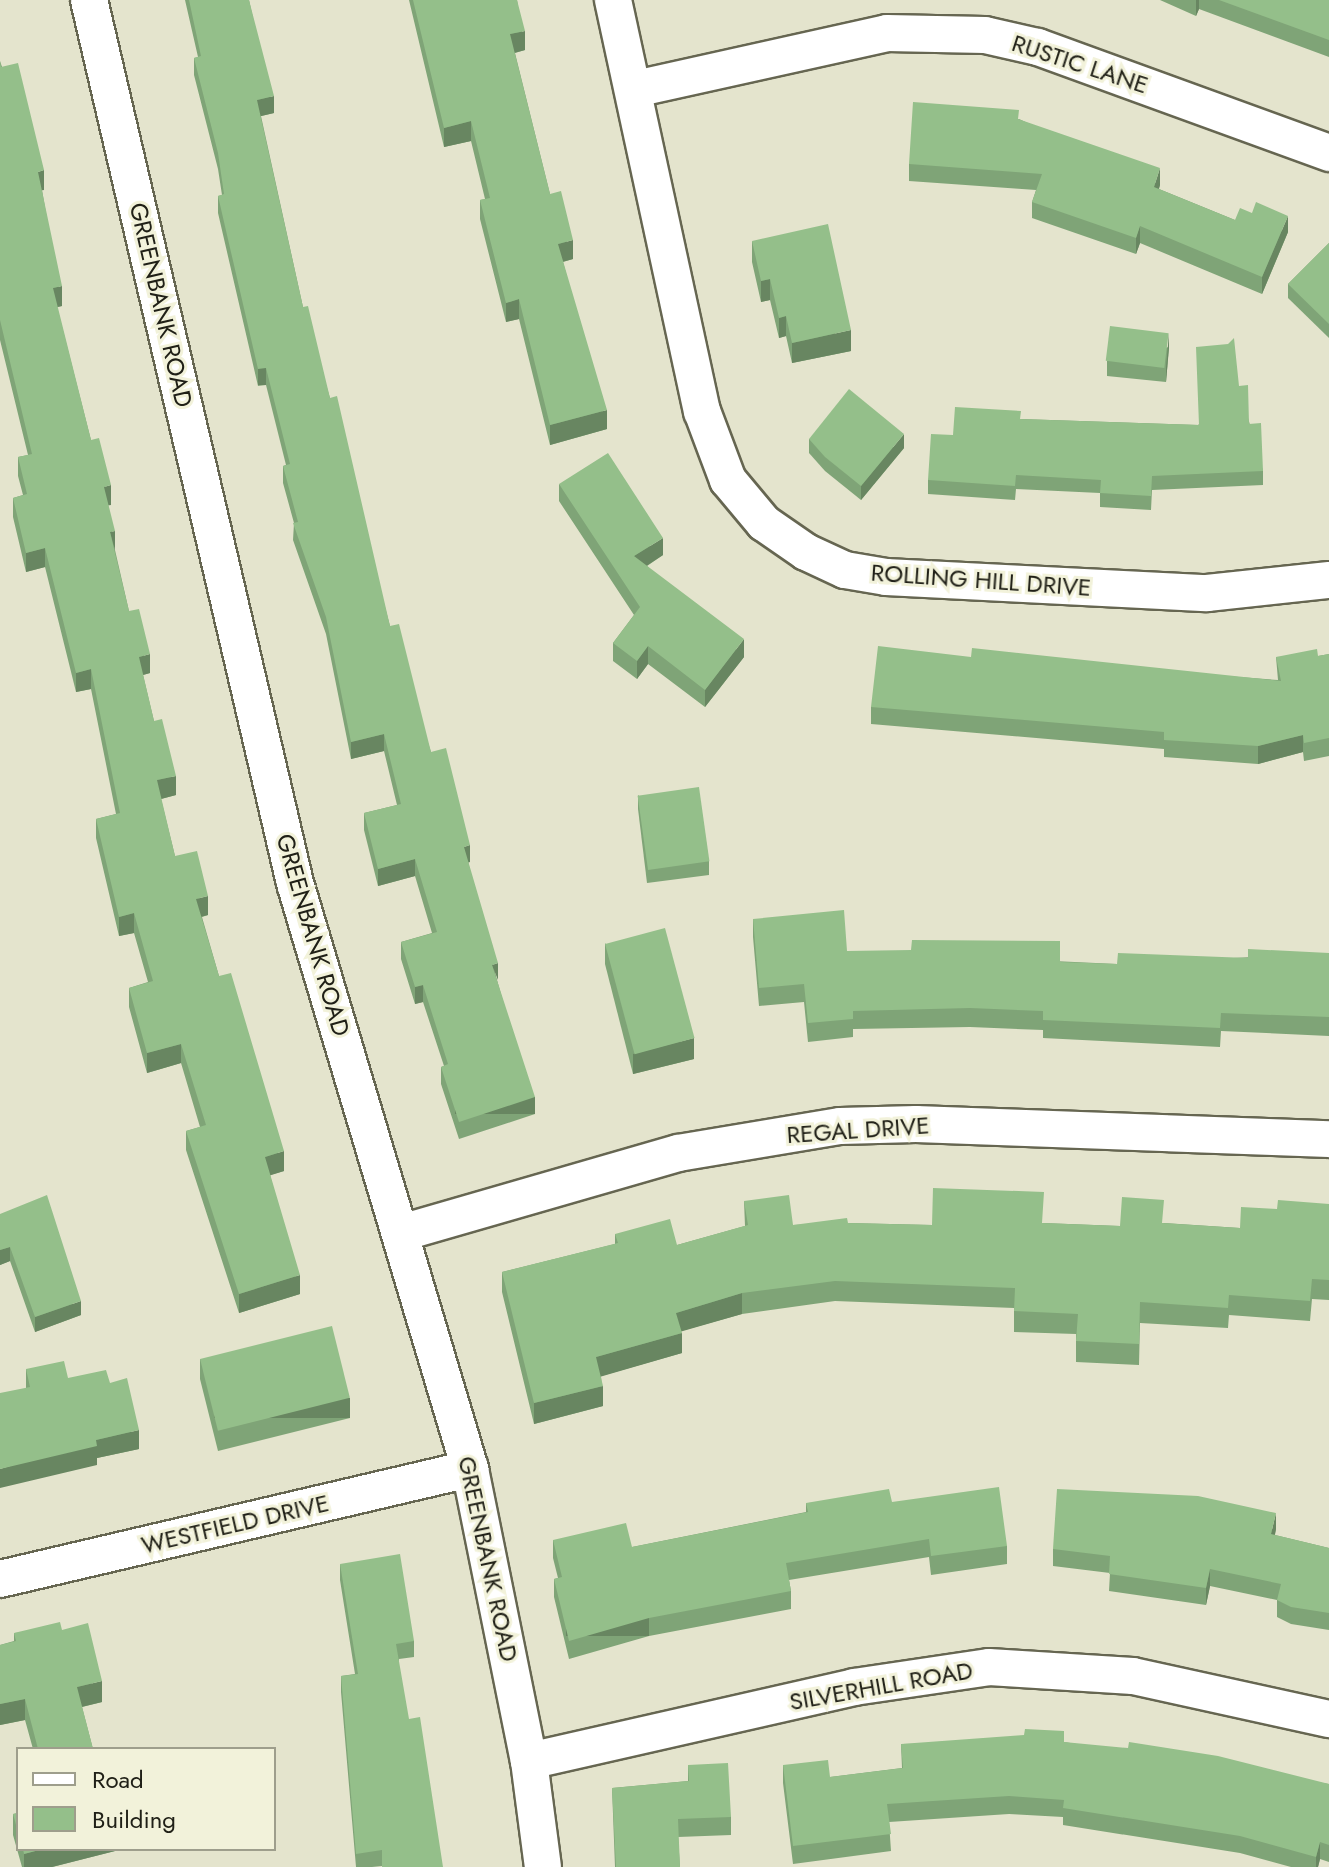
<!DOCTYPE html>
<html>
<head>
<meta charset="utf-8">
<style>
  body { margin:0 }
  #map { position:relative; width:1329px; height:1867px; overflow:hidden; background:#e4e4cd; font-family:Jost,sans-serif }
  div>[style] { position:absolute }
  [style*='--x'] { left:calc(var(--x)*1px); top:calc(var(--y)*1px); width:calc(var(--w)*1px); rotate:calc(var(--a)*1deg) }
  .roads { filter:drop-shadow(2px 0 #666651) drop-shadow(-2px 0 #666651) drop-shadow(0 2px #666651) drop-shadow(0 -2px #666651) }
  .minor>* { height:36px; margin:-18px; padding:0 18px; transform-origin:18px; border-radius:18px; background:#fff }
  .wall>* { inset:0; background:#7fa477 }
  .shaded-wall>* { inset:0; background:#688661; transform-origin:0 0 }
  .building>* { inset:0; background:#94bf8a; transform-origin:0 0 }
  span { translate:-50% -50%; white-space:nowrap; text-align:center; line-height:1.15; -webkit-text-stroke:6px #f2f2da; paint-order:stroke }
  .street-label { font-size:24px; color:#202017 }
  .legend { position:absolute; left:16px; top:1747px; width:260px; height:104px; box-sizing:border-box; background:#f2f2da; border:2px solid #9e9e8c; margin:0; padding:10px 14px; list-style:none; font-size:24px; color:#202017 }
  .legend li { display:flex; align-items:center; gap:16px; height:40px }
  .legend b { width:40px; border:2px solid #9e9e8c }
</style>
</head>
<body>
<div id="map">
  <div class="roads">
    <div class="minor">
      <i style="--x:89;--y:0;--w:907;--a:76.87"></i>
      <i style="--x:295;--y:883;--w:612;--a:73.37"></i>
      <i style="--x:470;--y:1469;--w:298;--a:78.6"></i>
      <i style="--x:529;--y:1761;--w:107;--a:82.5"></i>
      <i style="--x:613;--y:0;--w:421;--a:77.8"></i>
      <i style="--x:702;--y:411;--w:74;--a:69.4"></i>
      <i style="--x:728;--y:480;--w:56;--a:50.1"></i>
      <i style="--x:764;--y:523;--w:51;--a:34.6"></i>
      <i style="--x:806;--y:552;--w:43;--a:24.8"></i>
      <i style="--x:845;--y:570;--w:42;--a:9.7"></i>
      <i style="--x:886;--y:577;--w:321;--a:2.9"></i>
      <i style="--x:1207;--y:593;--w:123;--a:-6.1"></i>
      <i style="--x:635;--y:89;--w:258;--a:-12.5"></i>
      <i style="--x:887;--y:33;--w:98;--a:1.2"></i>
      <i style="--x:985;--y:35;--w:54;--a:12.8"></i>
      <i style="--x:1038;--y:47;--w:310;--a:20"></i>
      <i style="--x:401;--y:1233;--w:288;--a:-16.1"></i>
      <i style="--x:678;--y:1153;--w:164;--a:-9.5"></i>
      <i style="--x:840;--y:1126;--w:76;--a:-1.5"></i>
      <i style="--x:916;--y:1124;--w:413;--a:2.1"></i>
      <i style="--x:0;--y:1579;--w:483;--a:-13.2"></i>
      <i style="--x:529;--y:1761;--w:333;--a:-12.8"></i>
      <i style="--x:854;--y:1687;--w:136;--a:-8.4"></i>
      <i style="--x:989;--y:1667;--w:144;--a:3.6"></i>
      <i style="--x:1133;--y:1676;--w:201;--a:12.4"></i>
    </div>
  </div>
  <div class="wall">
    <i style="clip-path:polygon(185px 0,249px 0,274px 113px,261px 116px,303px 307px,330px 398px,390px 626px,431px 752px,470px 862px,468px 862px,497px 980px,535px 1114px,459px 1139px,441px 1084px,441px 1067px,444px 1066px,423px 1002px,415px 1004px,401px 959px,401px 942px,432px 933px,415px 876px,378px 886px,364px 830px,364px 813px,397px 805px,384px 751px,351px 759px,326px 634px,293px 540px,294px 523px,283px 483px,283px 466px,286px 465px,266px 385px,258px 386px,218px 213px,218px 196px,222px 195px,218px 169px,194px 75px,194px 58px,198px 57px)"></i>
    <i style="clip-path:polygon(409px 0,517px 0,525px 50px,515px 53px,550px 194px,573px 259px,563px 262px,607px 429px,550px 445px,519px 319px,506px 322px,480px 219px,480px 200px,485px 199px,471px 141px,444px 147px)"></i>
    <i style="clip-path:polygon(1160px 0,1329px 0,1329px 57px,1199px 9px,1196px 16px)"></i>
    <i style="clip-path:polygon(0 61px,44px 190px,42px 190px,62px 306px,57px 307px,91px 440px,111px 505px,108px 505px,115px 550px,129px 611px,150px 673px,143px 675px,154px 721px,176px 795px,161px 799px,175px 856px,208px 915px,202px 917px,219px 976px,284px 1171px,270px 1175px,300px 1294px,239px 1313px,186px 1150px,186px 1131px,200px 1127px,181px 1063px,147px 1073px,129px 1007px,129px 988px,148px 982px,134px 933px,119px 936px,96px 838px,96px 819px,116px 814px,91px 689px,76px 692px,45px 567px,26px 572px,13px 517px,13px 498px,23px 495px,18px 476px,18px 457px,28px 455px,0 340px)"></i>
    <i style="clip-path:polygon(1019px 119px,1160px 185px,1159px 189px,1235px 220px,1288px 232px,1262px 294px,1140px 243px,1136px 254px,1032px 218px,1032px 202px,1036px 190px,909px 181px,909px 164px)"></i>
    <i style="clip-path:polygon(752px 241px,851px 351px,792px 363px,786px 336px,779px 338px,770px 300px,761px 302px,752px 262px)"></i>
    <i style="clip-path:polygon(1329px 243px,1329px 338px,1288px 298px,1288px 284px)"></i>
    <i style="clip-path:polygon(1169px 347px,1166px 382px,1107px 376px,1107px 361px)"></i>
    <i style="clip-path:polygon(1239px 386px,1263px 471px,1263px 485px,1152px 490px,1151px 510px,1100px 507px,1100px 493px,1016px 489px,1015px 500px,928px 494px,928px 480px,953px 435px,1021px 419px,1198px 425px)"></i>
    <i style="clip-path:polygon(809px 439px,904px 448px,861px 500px,825px 471px,809px 453px)"></i>
    <i style="clip-path:polygon(559px 484px,663px 555px,647px 566px,744px 657px,705px 707px,648px 664px,637px 679px,613px 661px,613px 643px,634px 615px,559px 501px)"></i>
    <i style="clip-path:polygon(1329px 654px,1329px 756px,1304px 761px,1303px 752px,1258px 764px,1164px 757px,1164px 749px,871px 724px,871px 707px,971px 657px,1278px 680px,1276px 657px,1318px 656px)"></i>
    <i style="clip-path:polygon(638px 795px,709px 861px,709px 875px,647px 883px,638px 809px)"></i>
    <i style="clip-path:polygon(753px 919px,847px 951px,1117px 964px,1329px 953px,1329px 1036px,1221px 1031px,1220px 1047px,1043px 1038px,1043px 1030px,970px 1027px,853px 1029px,853px 1037px,808px 1042px,804px 1002px,759px 1006px,753px 937px)"></i>
    <i style="clip-path:polygon(605px 943px,694px 1059px,633px 1074px,605px 964px)"></i>
    <i style="clip-path:polygon(744px 1201px,793px 1225px,848px 1223px,932px 1225px,1043px 1223px,1120px 1226px,1164px 1223px,1240px 1228px,1277px 1209px,1329px 1204px,1329px 1300px,1312px 1299px,1310px 1321px,1229px 1315px,1228px 1328px,1140px 1323px,1139px 1365px,1076px 1362px,1076px 1334px,1014px 1332px,1014px 1308px,835px 1301px,742px 1314px,681px 1331px,682px 1353px,601px 1376px,603px 1406px,534px 1424px,502px 1292px,502px 1272px,615px 1244px,615px 1234px,677px 1245px,745px 1226px)"></i>
    <i style="clip-path:polygon(0 1214px,81px 1315px,35px 1332px,10px 1261px,0 1265px)"></i>
    <i style="clip-path:polygon(200px 1359px,350px 1418px,218px 1451px,200px 1379px)"></i>
    <i style="clip-path:polygon(26px 1369px,68px 1378px,110px 1383px,139px 1449px,97px 1458px,97px 1465px,26px 1388px)"></i>
    <i style="clip-path:polygon(892px 1502px,1007px 1546px,1007px 1564px,931px 1575px,929px 1557px,789px 1580px,791px 1591px,791px 1609px,649px 1636px,569px 1659px,554px 1597px,554px 1579px,558px 1578px,553px 1558px,553px 1540px,632px 1547px,806px 1512px,806px 1503px)"></i>
    <i style="clip-path:polygon(1276px 1529px,1275px 1535px,1329px 1548px,1329px 1630px,1291px 1624px,1277px 1617px,1277px 1600px,1210px 1586px,1206px 1605px,1109px 1591px,1110px 1573px,1053px 1566px,1053px 1549px)"></i>
    <i style="clip-path:polygon(340px 1564px,414px 1641px,414px 1657px,399px 1659px,382px 1866px,372px 1867px,356px 1867px,341px 1692px,341px 1676px,355px 1674px,340px 1580px)"></i>
    <i style="clip-path:polygon(62px 1630px,102px 1702px,82px 1707px,93px 1749px,33px 1749px,25px 1720px,0 1725px,0 1645px,14px 1641px,14px 1633px)"></i>
    <i style="clip-path:polygon(1064px 1742px,1329px 1784px,1329px 1862px,1320px 1859px,1318px 1867px,1291px 1867px,1240px 1853px,1063px 1825px,1063px 1817px,1009px 1814px,889px 1822px,891px 1851px,793px 1864px,783px 1783px,783px 1765px,830px 1777px,902px 1768px,901px 1744px)"></i>
    <i style="clip-path:polygon(688px 1765px,731px 1817px,731px 1835px,678px 1837px,680px 1867px,615px 1867px,612px 1788px,688px 1781px)"></i>
    <i style="clip-path:polygon(18px 1813px,18px 1849px,115px 1849px,115px 1851px,52px 1867px,22px 1867px,13px 1835px,13px 1814px)"></i>
  </div>
  <div class="shaded-wall">
    <i style="clip-path:polygon(1196px 0,1199px 0,1199px 9px,1196px 16px)"></i>
    <i style="clip-path:polygon(525px 31px,525px 50px,510px 54px,510px 34px)"></i>
    <i style="clip-path:polygon(274px 96px,274px 113px,257px 117px,257px 100px)"></i>
    <i style="clip-path:polygon(471px 121px,471px 141px,444px 147px,444px 128px)"></i>
    <i style="clip-path:polygon(1160px 168px,1160px 185px,1154px 203px,1154px 187px)"></i>
    <i style="clip-path:polygon(44px 170px,44px 190px,38px 191px,38px 172px)"></i>
    <i style="clip-path:polygon(1288px 216px,1288px 232px,1262px 294px,1262px 277px)"></i>
    <i style="clip-path:polygon(1140px 226px,1140px 243px,1136px 254px,1136px 238px)"></i>
    <i style="clip-path:polygon(573px 240px,573px 259px,558px 263px,558px 244px)"></i>
    <i style="clip-path:polygon(770px 279px,770px 300px,761px 302px,761px 281px)"></i>
    <i style="clip-path:polygon(62px 286px,62px 306px,53px 308px,53px 288px)"></i>
    <i style="clip-path:polygon(519px 299px,519px 319px,506px 322px,506px 303px)"></i>
    <i style="clip-path:polygon(786px 316px,786px 336px,779px 338px,779px 318px)"></i>
    <i style="clip-path:polygon(851px 330px,851px 351px,792px 363px,792px 343px)"></i>
    <i style="clip-path:polygon(1169px 333px,1169px 347px,1166px 382px,1166px 368px)"></i>
    <i style="left:266px;top:368px;width:17px;height:8px;rotate:90deg"></i>
    <i style="clip-path:polygon(607px 410px,607px 429px,550px 445px,550px 425px)"></i>
    <i style="clip-path:polygon(904px 434px,904px 448px,861px 500px,861px 486px)"></i>
    <i style="clip-path:polygon(111px 485px,111px 505px,104px 506px,104px 487px)"></i>
    <i style="clip-path:polygon(115px 531px,115px 550px,110px 532px)"></i>
    <i style="clip-path:polygon(663px 538px,663px 555px,634px 574px,634px 556px)"></i>
    <i style="clip-path:polygon(45px 548px,45px 567px,26px 572px,26px 553px)"></i>
    <i style="clip-path:polygon(744px 639px,744px 657px,705px 707px,705px 690px)"></i>
    <i style="clip-path:polygon(648px 646px,648px 664px,637px 679px,637px 661px)"></i>
    <i style="clip-path:polygon(150px 654px,150px 673px,139px 676px,139px 657px)"></i>
    <i style="clip-path:polygon(91px 669px,91px 689px,76px 692px,76px 673px)"></i>
    <i style="clip-path:polygon(384px 734px,384px 751px,351px 759px,351px 742px)"></i>
    <i style="clip-path:polygon(1303px 735px,1303px 752px,1258px 764px,1258px 746px)"></i>
    <i style="clip-path:polygon(176px 776px,176px 795px,157px 800px,157px 780px)"></i>
    <i style="clip-path:polygon(470px 845px,470px 862px,464px 864px,464px 847px)"></i>
    <i style="clip-path:polygon(415px 859px,415px 876px,378px 886px,378px 869px)"></i>
    <i style="clip-path:polygon(208px 896px,208px 915px,196px 918px,196px 899px)"></i>
    <i style="clip-path:polygon(134px 913px,134px 933px,119px 936px,119px 917px)"></i>
    <i style="clip-path:polygon(498px 963px,498px 980px,492px 965px)"></i>
    <i style="clip-path:polygon(423px 985px,423px 1002px,415px 1004px,415px 987px)"></i>
    <i style="clip-path:polygon(694px 1038px,694px 1059px,633px 1074px,633px 1054px)"></i>
    <i style="clip-path:polygon(181px 1044px,181px 1063px,147px 1073px,147px 1053px)"></i>
    <i style="left:535px;top:1097px;width:17px;height:80px;rotate:90deg"></i>
    <i style="clip-path:polygon(284px 1151px,284px 1171px,265px 1177px,265px 1157px)"></i>
    <i style="clip-path:polygon(10px 1247px,10px 1261px,0 1265px,0 1250px)"></i>
    <i style="clip-path:polygon(300px 1275px,300px 1294px,239px 1313px,239px 1294px)"></i>
    <i style="clip-path:polygon(742px 1293px,742px 1314px,676px 1333px,676px 1313px)"></i>
    <i style="clip-path:polygon(81px 1301px,81px 1315px,35px 1332px,35px 1317px)"></i>
    <i style="clip-path:polygon(682px 1333px,682px 1353px,596px 1378px,596px 1357px)"></i>
    <i style="clip-path:polygon(603px 1386px,603px 1406px,534px 1424px,534px 1403px)"></i>
    <i style="left:350px;top:1398px;width:20px;height:136px;rotate:90deg"></i>
    <i style="clip-path:polygon(139px 1430px,139px 1449px,97px 1458px,97px 1465px,0 1488px,0 1469px,96px 1440px)"></i>
    <i style="clip-path:polygon(1276px 1513px,1276px 1529px,1271px 1551px,1271px 1534px)"></i>
    <i style="clip-path:polygon(1210px 1569px,1210px 1586px,1206px 1605px,1206px 1588px)"></i>
    <i style="left:649px;top:1618px;width:18px;height:83px;rotate:90deg"></i>
    <i style="clip-path:polygon(102px 1681px,102px 1702px,77px 1708px,77px 1687px)"></i>
    <i style="clip-path:polygon(25px 1699px,25px 1720px,0 1725px,0 1704px)"></i>
    <i style="clip-path:polygon(1320px 1842px,1320px 1859px,1318px 1867px,1316px 1867px,1316px 1857px)"></i>
    <i style="clip-path:polygon(43px 1849px,115px 1849px,115px 1851px,52px 1867px,24px 1867px,24px 1854px)"></i>
  </div>
  <div class="building">
    <i style="clip-path:polygon(189px 0,249px 0,274px 96px,257px 100px,303px 307px,308px 306px,330px 398px,337px 396px,390px 626px,399px 624px,431px 752px,446px 748px,470px 845px,464px 847px,498px 963px,492px 965px,535px 1097px,459px 1122px,441px 1067px,448px 1064px,423px 985px,415px 987px,401px 942px,437px 932px,415px 859px,378px 869px,364px 813px,401px 804px,384px 734px,351px 742px,326px 617px,293px 523px,298px 522px,283px 466px,290px 464px,266px 368px,258px 369px,218px 196px,224px 194px,218px 153px,194px 58px,201px 56px)"></i>
    <i style="clip-path:polygon(413px 0,517px 0,525px 31px,510px 34px,550px 194px,561px 191px,573px 240px,558px 244px,607px 410px,550px 425px,519px 299px,506px 303px,480px 200px,490px 198px,471px 121px,444px 128px)"></i>
    <i style="clip-path:polygon(1219px 0,1329px 0,1329px 40px)"></i>
    <i style="clip-path:polygon(0 61px,1px 67px,18px 63px,44px 170px,38px 172px,62px 286px,53px 288px,91px 440px,99px 438px,111px 485px,104px 487px,115px 531px,110px 532px,129px 611px,139px 609px,150px 654px,139px 657px,154px 721px,162px 719px,176px 776px,157px 780px,175px 856px,197px 851px,208px 896px,196px 899px,219px 976px,231px 973px,284px 1151px,265px 1157px,300px 1275px,239px 1294px,186px 1131px,206px 1125px,181px 1044px,147px 1053px,129px 988px,153px 981px,134px 913px,119px 917px,96px 819px,120px 813px,91px 669px,76px 673px,45px 548px,26px 553px,13px 498px,27px 494px,18px 457px,32px 454px,0 320px)"></i>
    <i style="clip-path:polygon(913px 102px,1019px 110px,1018px 119px,1160px 168px,1154px 187px,1235px 220px,1240px 208px,1252px 213px,1256px 202px,1288px 216px,1262px 277px,1140px 226px,1136px 238px,1032px 202px,1042px 174px,909px 164px)"></i>
    <i style="clip-path:polygon(828px 224px,851px 330px,792px 343px,786px 316px,779px 318px,770px 279px,761px 281px,752px 241px)"></i>
    <i style="clip-path:polygon(1329px 243px,1329px 324px,1288px 284px)"></i>
    <i style="left:1110px;top:326px;width:59px;height:35px;rotate:7deg"></i>
    <i style="clip-path:polygon(1234px 338px,1239px 386px,1248px 385px,1249px 424px,1261px 423px,1263px 471px,1152px 476px,1151px 496px,1100px 493px,1101px 480px,1016px 475px,1015px 486px,928px 480px,931px 434px,953px 435px,955px 407px,1021px 411px,1020px 419px,1199px 425px,1196px 347px,1228px 344px)"></i>
    <i style="clip-path:polygon(849px 389px,904px 434px,861px 486px,825px 457px,809px 439px)"></i>
    <i style="clip-path:polygon(608px 453px,663px 538px,634px 556px,744px 639px,705px 690px,648px 646px,637px 661px,613px 643px,640px 607px,559px 484px)"></i>
    <i style="clip-path:polygon(878px 646px,971px 657px,972px 648px,1281px 681px,1276px 657px,1317px 649px,1318px 656px,1329px 654px,1329px 738px,1304px 743px,1303px 735px,1258px 746px,1164px 740px,1164px 732px,871px 707px)"></i>
    <i style="left:699px;top:787px;width:75px;height:62px;rotate:82deg"></i>
    <i style="clip-path:polygon(844px 910px,847px 951px,911px 950px,912px 940px,1060px 941px,1060px 962px,1117px 964px,1118px 953px,1248px 958px,1248px 949px,1329px 953px,1329px 1017px,1221px 1013px,1220px 1028px,1043px 1020px,1043px 1011px,970px 1008px,853px 1011px,853px 1019px,808px 1023px,804px 984px,759px 988px,753px 919px)"></i>
    <i style="left:665px;top:928px;width:114px;height:62px;rotate:75deg"></i>
    <i style="clip-path:polygon(933px 1188px,1044px 1192px,1042px 1223px,1120px 1226px,1122px 1197px,1164px 1200px,1162px 1223px,1240px 1228px,1241px 1207px,1277px 1209px,1278px 1200px,1329px 1204px,1329px 1280px,1312px 1279px,1310px 1301px,1229px 1295px,1228px 1308px,1140px 1302px,1139px 1344px,1076px 1341px,1078px 1314px,1014px 1311px,1015px 1288px,835px 1281px,742px 1293px,676px 1313px,682px 1333px,596px 1357px,603px 1386px,534px 1403px,502px 1272px,618px 1243px,615px 1234px,670px 1219px,677px 1245px,748px 1225px,744px 1201px,789px 1195px,793px 1225px,847px 1218px,848px 1223px,932px 1225px)"></i>
    <i style="clip-path:polygon(47px 1195px,81px 1301px,35px 1317px,10px 1247px,0 1250px,0 1214px)"></i>
    <i style="left:332px;top:1326px;width:74px;height:136px;rotate:76deg"></i>
    <i style="clip-path:polygon(64px 1361px,68px 1378px,106px 1370px,110px 1383px,127px 1378px,139px 1430px,96px 1440px,97px 1446px,0 1469px,0 1393px,30px 1387px,26px 1369px)"></i>
    <i style="clip-path:polygon(999px 1487px,1007px 1546px,931px 1556px,929px 1539px,786px 1563px,791px 1591px,649px 1618px,569px 1641px,554px 1579px,562px 1577px,553px 1540px,626px 1523px,632px 1547px,808px 1512px,806px 1503px,889px 1489px,892px 1502px)"></i>
    <i style="clip-path:polygon(1057px 1489px,1198px 1496px,1276px 1513px,1271px 1534px,1329px 1548px,1329px 1613px,1291px 1607px,1277px 1600px,1281px 1584px,1210px 1569px,1206px 1588px,1109px 1574px,1110px 1556px,1053px 1549px)"></i>
    <i style="clip-path:polygon(400px 1554px,414px 1641px,396px 1644px,409px 1719px,420px 1717px,443px 1867px,382px 1867px,382px 1850px,356px 1854px,341px 1676px,358px 1674px,340px 1564px)"></i>
    <i style="clip-path:polygon(60px 1622px,62px 1630px,88px 1623px,102px 1681px,77px 1687px,93px 1749px,38px 1749px,25px 1699px,0 1704px,0 1645px,16px 1641px,14px 1633px)"></i>
    <i style="clip-path:polygon(1025px 1729px,1064px 1731px,1064px 1742px,1128px 1748px,1129px 1742px,1218px 1756px,1329px 1784px,1329px 1845px,1320px 1842px,1316px 1857px,1240px 1836px,1063px 1808px,1064px 1800px,1009px 1796px,887px 1804px,891px 1834px,793px 1846px,783px 1765px,828px 1760px,830px 1777px,903px 1768px,901px 1744px,1024px 1735px)"></i>
    <i style="clip-path:polygon(728px 1763px,731px 1817px,678px 1819px,680px 1867px,616px 1867px,612px 1788px,689px 1781px,688px 1765px)"></i>
    <i style="clip-path:polygon(18px 1813px,18px 1832px,13px 1814px)"></i>
    <i style="clip-path:polygon(23px 1849px,43px 1849px,24px 1854px)"></i>
  </div>
  <div class="street-label">
    <span style="left:1080px;top:64px;rotate:18deg">RUSTIC LANE</span>
    <span style="left:161px;top:305px;rotate:77deg">GREENBANK ROAD</span>
    <span style="left:981px;top:580px;rotate:4deg">ROLLING HILL DRIVE</span>
    <span style="left:313px;top:935px;rotate:74deg">GREENBANK ROAD</span>
    <span style="left:858px;top:1130px;rotate:-4deg">REGAL DRIVE</span>
    <span style="left:235px;top:1524px;rotate:-13deg">WESTFIELD DRIVE</span>
    <span style="left:488px;top:1559px;rotate:78deg">GREENBANK ROAD</span>
    <span style="left:881px;top:1686px;rotate:-10deg">SILVERHILL ROAD</span>
  </div>
  <ul class="legend">
  <li><b style="height:10px;background:#fff"></b>Road</li>
  <li><b style="height:22px;background:#94bf8a"></b>Building</li>
  </ul>
</div>
</body>
</html>
